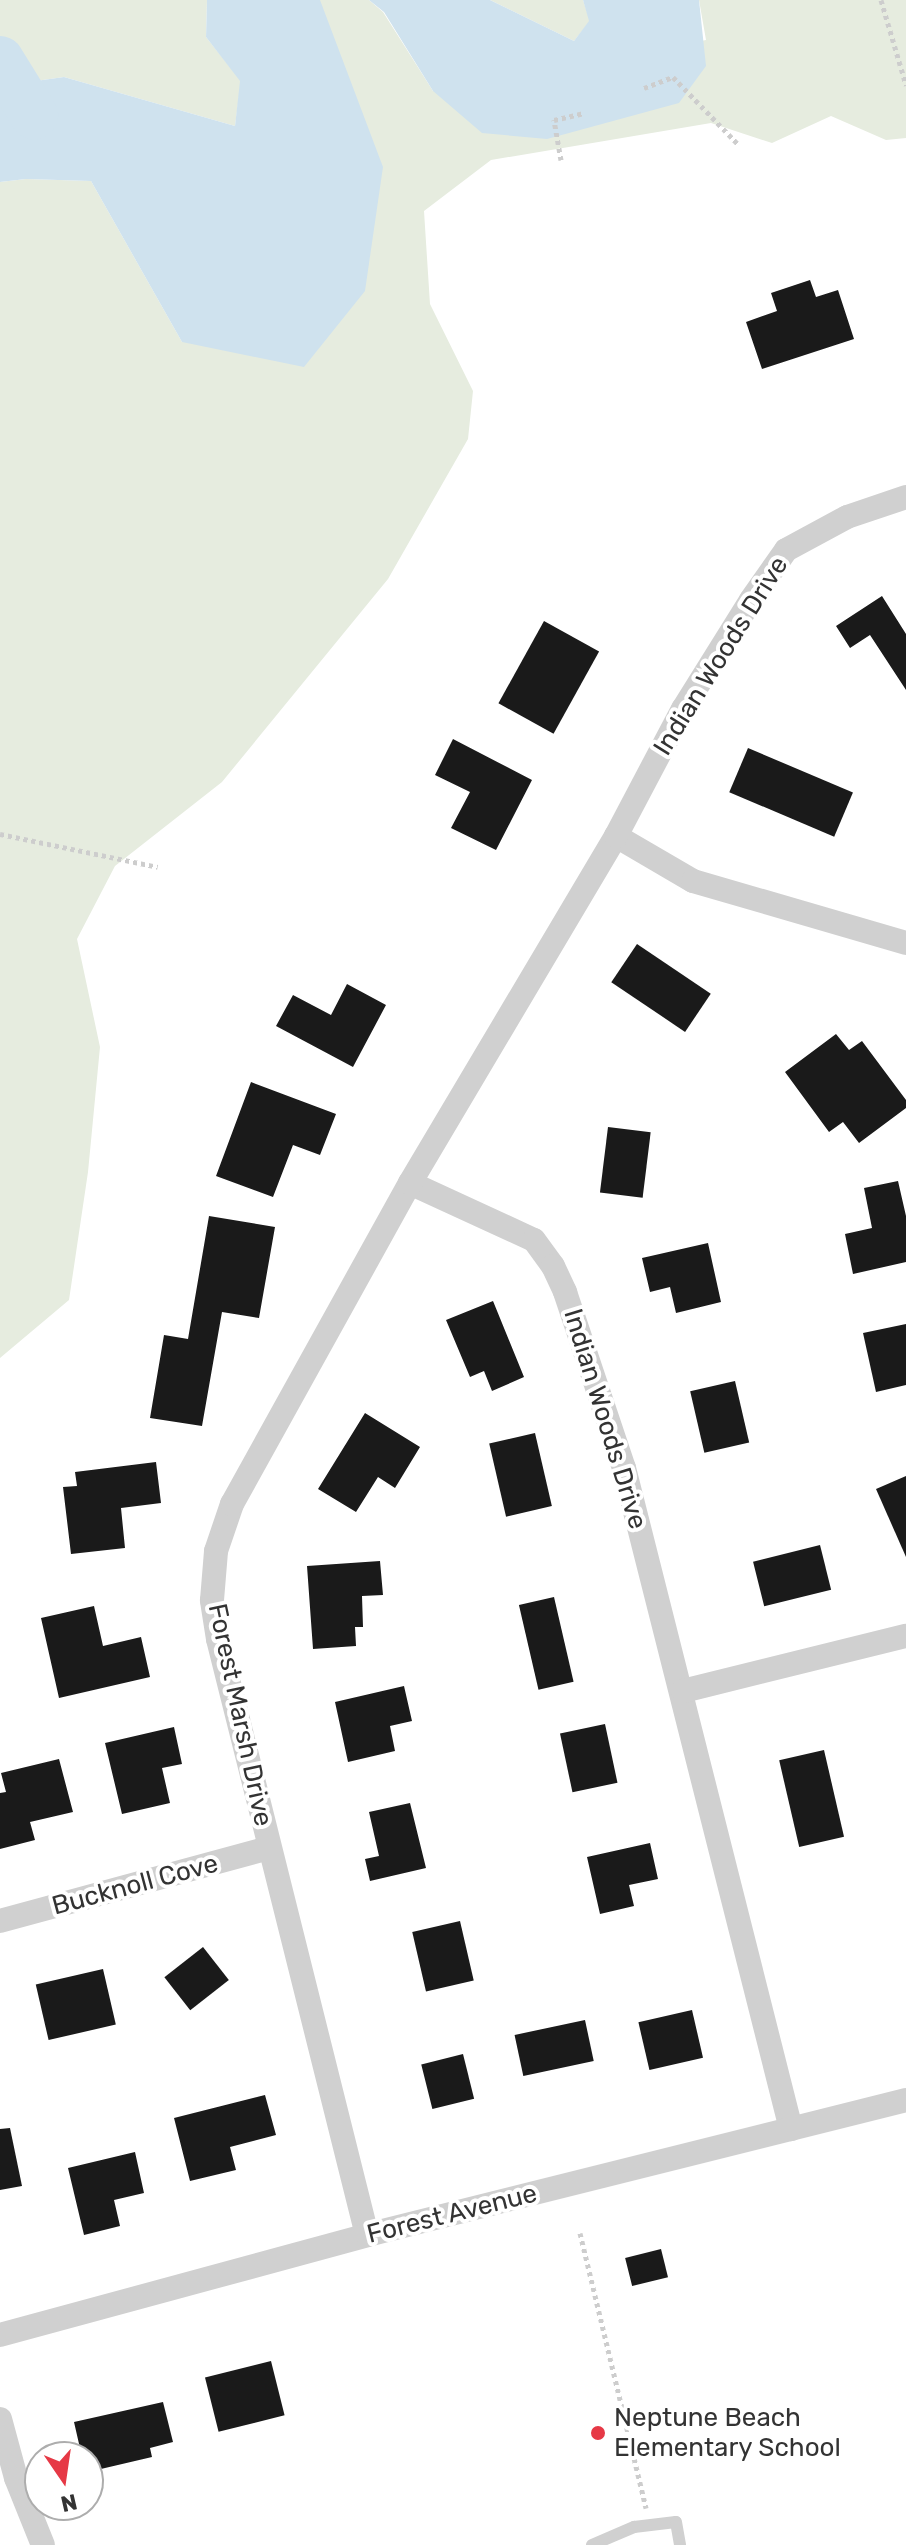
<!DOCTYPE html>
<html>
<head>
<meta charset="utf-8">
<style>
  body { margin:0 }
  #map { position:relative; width:906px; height:2545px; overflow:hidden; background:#fff; font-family:Rubik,sans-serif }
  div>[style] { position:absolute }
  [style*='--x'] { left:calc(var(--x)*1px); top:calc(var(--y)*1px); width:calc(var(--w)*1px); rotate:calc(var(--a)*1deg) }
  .green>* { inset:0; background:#e6ecdf }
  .water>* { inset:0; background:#cfe2ee }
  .river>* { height:48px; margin:-24px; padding:0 24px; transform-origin:24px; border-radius:24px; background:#cfe2ee }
  .building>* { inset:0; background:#1a1a1a; transform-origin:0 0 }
  .path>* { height:5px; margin-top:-2.5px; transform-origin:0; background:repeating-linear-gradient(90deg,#cdcdcd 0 4px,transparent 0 8px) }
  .service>* { height:12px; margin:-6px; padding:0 6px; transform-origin:6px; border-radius:6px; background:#d0d0d0 }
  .minor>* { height:24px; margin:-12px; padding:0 12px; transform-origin:12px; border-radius:12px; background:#d0d0d0 }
  .dots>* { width:22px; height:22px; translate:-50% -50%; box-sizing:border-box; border:4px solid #fff; border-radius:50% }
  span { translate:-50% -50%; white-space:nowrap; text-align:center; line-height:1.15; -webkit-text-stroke:8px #fff; paint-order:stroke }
  .street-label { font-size:26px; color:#333 }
  .poi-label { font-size:26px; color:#333 }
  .left { translate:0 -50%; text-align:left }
  .north { position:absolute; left:24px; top:2441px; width:80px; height:80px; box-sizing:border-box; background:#fff; border:2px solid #adadad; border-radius:50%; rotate:167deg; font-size:22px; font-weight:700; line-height:32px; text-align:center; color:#333 }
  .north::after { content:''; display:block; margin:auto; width:28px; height:36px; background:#e63946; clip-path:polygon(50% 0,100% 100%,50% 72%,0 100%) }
</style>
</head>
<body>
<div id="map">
  <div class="green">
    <i style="clip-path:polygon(0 0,207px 0,206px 37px,241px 81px,235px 126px,64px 77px,0 86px)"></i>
    <i style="clip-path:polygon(320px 0,369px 0,383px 12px,433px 91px,706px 40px,699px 0,906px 0,906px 138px,886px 140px,831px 116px,772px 143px,711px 123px,491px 160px,424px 211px,430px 304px,473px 391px,468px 439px,388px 579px,222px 782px,115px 866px,77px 939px,100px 1047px,88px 1172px,69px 1300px,0 1358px,0 182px,26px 179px,91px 181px,182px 342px)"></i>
    <i style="clip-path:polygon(490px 0,583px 0,590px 21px,574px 41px)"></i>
  </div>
  <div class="water">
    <i style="clip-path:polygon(207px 0,320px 0,383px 167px,365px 291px,304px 367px,182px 342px,91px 181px,26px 179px,0 182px,0 86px,64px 77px,235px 126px,240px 81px,206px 37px)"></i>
    <i style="clip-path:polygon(369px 0,490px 0,574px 41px,589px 21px,583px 0,699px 0,706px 66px,679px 103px,547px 139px,482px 133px,433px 91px,384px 12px)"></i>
  </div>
  <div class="river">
    <i style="--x:0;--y:60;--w:65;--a:58.3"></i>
  </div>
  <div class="building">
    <i style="clip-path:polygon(810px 280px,816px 297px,838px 290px,854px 339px,762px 369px,746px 322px,777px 311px,771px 293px)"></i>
    <i style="clip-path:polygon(882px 596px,906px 634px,906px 690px,870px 635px,850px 648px,836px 626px)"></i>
    <i style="left:544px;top:621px;width:63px;height:94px;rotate:29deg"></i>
    <i style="clip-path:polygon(453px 739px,532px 780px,496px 850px,451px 828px,470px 792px,435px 775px)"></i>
    <i style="left:748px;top:748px;width:114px;height:48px;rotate:23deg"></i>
    <i style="left:637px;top:944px;width:89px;height:46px;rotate:34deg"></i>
    <i style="clip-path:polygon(347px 984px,386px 1005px,353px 1067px,276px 1026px,293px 995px,331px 1015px)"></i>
    <i style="clip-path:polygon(836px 1034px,849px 1050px,862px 1041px,906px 1100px,906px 1108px,859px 1143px,843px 1122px,829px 1132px,785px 1072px)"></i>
    <i style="clip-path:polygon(251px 1082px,336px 1114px,320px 1155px,293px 1145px,273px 1197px,216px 1176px)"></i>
    <i style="left:608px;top:1127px;width:43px;height:66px;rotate:7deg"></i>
    <i style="clip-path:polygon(898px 1181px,906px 1216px,906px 1262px,853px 1274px,845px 1234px,872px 1228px,864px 1188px)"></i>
    <i style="clip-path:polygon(209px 1216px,275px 1227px,259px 1318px,222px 1312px,202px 1426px,150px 1418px,164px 1335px,188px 1339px)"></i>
    <i style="clip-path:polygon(708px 1243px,721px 1302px,676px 1313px,670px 1287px,650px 1292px,642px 1258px)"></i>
    <i style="clip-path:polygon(493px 1301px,524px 1377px,492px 1391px,484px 1371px,470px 1377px,446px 1320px)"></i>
    <i style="clip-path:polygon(906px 1324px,906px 1385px,876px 1392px,863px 1333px)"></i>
    <i style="left:735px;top:1381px;width:63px;height:46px;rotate:77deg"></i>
    <i style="clip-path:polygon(365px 1413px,420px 1447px,395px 1488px,378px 1477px,356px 1512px,318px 1489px)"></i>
    <i style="left:535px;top:1433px;width:75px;height:47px;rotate:77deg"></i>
    <i style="clip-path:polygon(156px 1462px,161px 1503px,121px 1508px,125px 1548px,71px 1554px,63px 1487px,77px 1486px,75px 1472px)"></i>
    <i style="clip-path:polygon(906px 1476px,906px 1557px,876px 1489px)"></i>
    <i style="left:820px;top:1545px;width:46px;height:69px;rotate:76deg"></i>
    <i style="clip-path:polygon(380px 1561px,383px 1595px,362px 1596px,363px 1627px,355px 1627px,356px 1646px,313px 1649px,307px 1566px)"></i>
    <i style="left:554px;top:1597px;width:87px;height:36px;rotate:77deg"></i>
    <i style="clip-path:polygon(94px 1606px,103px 1646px,141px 1637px,150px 1677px,59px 1698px,41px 1618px)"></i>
    <i style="clip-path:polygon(404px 1686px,412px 1721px,390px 1726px,395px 1751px,348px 1762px,335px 1702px)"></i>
    <i style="left:605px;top:1724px;width:60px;height:46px;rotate:78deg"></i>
    <i style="clip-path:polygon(174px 1727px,182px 1764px,162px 1768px,170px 1803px,122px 1814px,105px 1743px)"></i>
    <i style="left:824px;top:1750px;width:89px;height:46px;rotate:77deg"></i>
    <i style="clip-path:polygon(59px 1759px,73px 1812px,30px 1822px,35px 1840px,0 1849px,0 1793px,6px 1792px,1px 1773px)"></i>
    <i style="clip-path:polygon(410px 1803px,426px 1868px,370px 1881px,365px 1859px,379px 1856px,369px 1812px)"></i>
    <i style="clip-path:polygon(650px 1843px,658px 1879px,629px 1885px,634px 1906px,600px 1914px,587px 1857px)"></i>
    <i style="left:460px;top:1921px;width:61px;height:49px;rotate:77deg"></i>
    <i style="left:203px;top:1947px;width:42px;height:49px;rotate:52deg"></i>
    <i style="left:103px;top:1969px;width:57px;height:69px;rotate:77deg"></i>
    <i style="left:692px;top:2010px;width:49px;height:55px;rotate:77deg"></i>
    <i style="left:585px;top:2020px;width:42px;height:72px;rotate:78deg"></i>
    <i style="left:463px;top:2054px;width:46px;height:43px;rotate:76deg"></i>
    <i style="clip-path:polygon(265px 2095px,276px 2135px,230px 2147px,236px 2170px,190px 2181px,174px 2118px)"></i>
    <i style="clip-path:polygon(10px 2128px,22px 2186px,0 2190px,0 2129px)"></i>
    <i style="clip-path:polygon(135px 2152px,144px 2193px,114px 2200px,120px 2226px,84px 2235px,68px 2168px)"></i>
    <i style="left:661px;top:2249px;width:29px;height:37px;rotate:76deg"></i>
    <i style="left:271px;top:2361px;width:56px;height:68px;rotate:76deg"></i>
    <i style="clip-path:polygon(163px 2402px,173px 2442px,150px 2448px,152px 2457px,88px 2472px,88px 2457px,82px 2457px,74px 2422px)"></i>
  </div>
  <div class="path">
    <i style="--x:881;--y:0;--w:89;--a:73.6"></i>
    <i style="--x:644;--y:88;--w:31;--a:-21"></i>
    <i style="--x:673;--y:77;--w:95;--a:45.9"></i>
    <i style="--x:561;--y:160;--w:41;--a:-99.9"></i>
    <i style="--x:554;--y:120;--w:31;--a:-13"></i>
    <i style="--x:0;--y:834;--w:161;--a:11.8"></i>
    <i style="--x:580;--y:2233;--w:283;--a:76.5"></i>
  </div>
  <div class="service">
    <i style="--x:592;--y:2545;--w:46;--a:-23.2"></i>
    <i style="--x:634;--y:2527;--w:42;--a:-6.8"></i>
    <i style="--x:676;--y:2522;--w:23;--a:80"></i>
  </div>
  <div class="minor">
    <i style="--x:616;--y:836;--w:89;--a:30.3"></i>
    <i style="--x:693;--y:881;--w:222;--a:16.2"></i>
    <i style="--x:410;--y:1183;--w:136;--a:24.7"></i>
    <i style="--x:534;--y:1240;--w:32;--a:54"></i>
    <i style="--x:553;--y:1266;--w:29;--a:65"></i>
    <i style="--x:565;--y:1292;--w:186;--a:71.5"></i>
    <i style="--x:624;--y:1468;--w:682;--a:75.82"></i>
    <i style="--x:683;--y:1691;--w:230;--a:-13.9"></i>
    <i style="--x:0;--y:1921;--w:279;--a:-15.2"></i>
    <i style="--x:367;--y:2235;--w:614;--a:-104.04"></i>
    <i style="--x:218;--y:1639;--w:39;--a:-99"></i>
    <i style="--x:212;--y:1600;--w:49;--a:-85.3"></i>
    <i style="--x:216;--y:1551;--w:50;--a:-71.2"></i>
    <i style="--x:232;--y:1504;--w:367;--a:-61"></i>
    <i style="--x:410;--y:1183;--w:404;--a:-59.3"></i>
    <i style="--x:616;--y:836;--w:144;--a:-62.2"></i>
    <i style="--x:683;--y:709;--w:128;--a:-58"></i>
    <i style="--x:751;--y:600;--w:61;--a:-55"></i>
    <i style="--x:786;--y:550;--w:69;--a:-28.4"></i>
    <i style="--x:847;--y:517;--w:62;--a:-18.7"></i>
    <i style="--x:0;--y:2335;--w:380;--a:-15.2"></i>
    <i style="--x:367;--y:2235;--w:556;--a:-14.06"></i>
    <i style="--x:0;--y:2419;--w:61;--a:74.8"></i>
    <i style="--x:16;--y:2478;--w:72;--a:68.1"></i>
  </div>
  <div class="dots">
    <i style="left:598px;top:2433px;background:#e63946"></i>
  </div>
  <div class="street-label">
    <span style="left:721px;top:656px;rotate:-58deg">Indian Woods Drive</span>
    <span style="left:605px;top:1419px;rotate:73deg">Indian Woods Drive</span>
    <span style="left:240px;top:1715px;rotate:78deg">Forest Marsh Drive</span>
    <span style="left:135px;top:1885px;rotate:-15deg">Bucknoll Cove</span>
    <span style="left:452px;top:2214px;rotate:-14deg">Forest Avenue</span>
  </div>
  <div class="poi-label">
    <span class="left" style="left:614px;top:2433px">Neptune Beach<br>Elementary School</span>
  </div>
  <div class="north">N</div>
</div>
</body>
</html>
